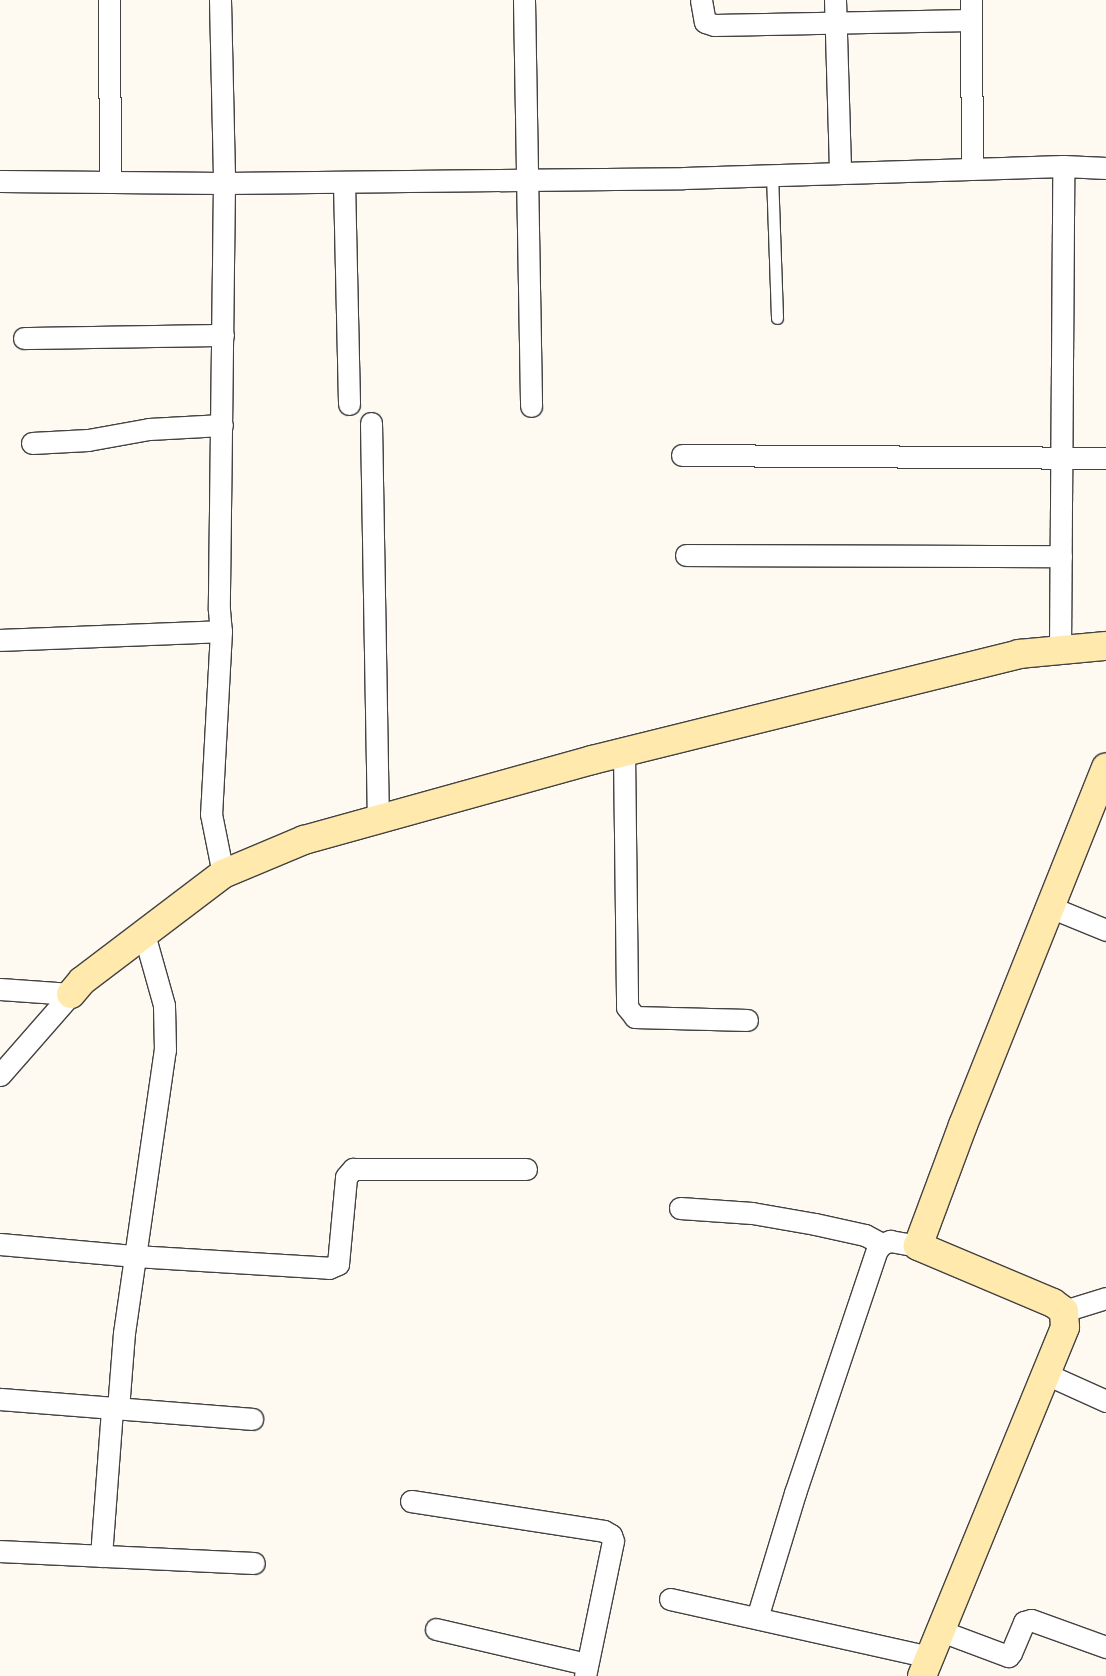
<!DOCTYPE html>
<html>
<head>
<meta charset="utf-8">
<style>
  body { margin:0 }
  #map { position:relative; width:1106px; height:1676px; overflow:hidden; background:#fffaf1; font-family:Georgia,serif }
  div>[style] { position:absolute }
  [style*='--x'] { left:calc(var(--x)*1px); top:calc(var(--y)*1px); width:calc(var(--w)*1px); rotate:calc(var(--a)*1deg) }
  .roads { filter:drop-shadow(1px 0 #424242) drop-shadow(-1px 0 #424242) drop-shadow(0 1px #424242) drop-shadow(0 -1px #424242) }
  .lane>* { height:11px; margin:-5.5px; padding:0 5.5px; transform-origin:5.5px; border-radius:5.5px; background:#fff }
  .street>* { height:21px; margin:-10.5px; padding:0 10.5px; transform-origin:10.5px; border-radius:10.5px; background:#fff }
  .secondary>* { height:28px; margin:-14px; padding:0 14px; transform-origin:14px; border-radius:14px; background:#ffe9ac }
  span { translate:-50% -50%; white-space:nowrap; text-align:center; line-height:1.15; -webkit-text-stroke:5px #fff; paint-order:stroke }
</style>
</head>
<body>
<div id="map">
  <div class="roads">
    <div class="lane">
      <i style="--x:772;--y:174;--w:144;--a:88"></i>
    </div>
    <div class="street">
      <i style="--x:109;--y:0;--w:182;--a:89.7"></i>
      <i style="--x:220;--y:0;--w:183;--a:88.7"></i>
      <i style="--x:224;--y:183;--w:427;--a:90.7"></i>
      <i style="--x:219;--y:610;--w:21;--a:85"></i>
      <i style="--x:221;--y:631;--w:183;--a:93.1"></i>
      <i style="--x:211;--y:814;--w:61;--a:78.7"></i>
      <i style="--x:524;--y:0;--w:406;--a:89"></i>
      <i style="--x:701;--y:0;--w:22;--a:80"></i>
      <i style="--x:705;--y:22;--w:9;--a:18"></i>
      <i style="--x:714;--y:25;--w:257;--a:-1.1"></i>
      <i style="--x:835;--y:0;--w:173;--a:88.3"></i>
      <i style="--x:971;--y:0;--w:169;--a:89.7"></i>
      <i style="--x:0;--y:181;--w:224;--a:0.5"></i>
      <i style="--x:224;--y:183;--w:460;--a:-0.6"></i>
      <i style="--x:684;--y:178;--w:379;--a:-1.8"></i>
      <i style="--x:1063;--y:166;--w:43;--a:2.7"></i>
      <i style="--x:344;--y:182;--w:222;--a:88.7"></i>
      <i style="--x:24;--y:338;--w:199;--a:-0.9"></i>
      <i style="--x:371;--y:423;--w:397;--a:89"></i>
      <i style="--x:32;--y:443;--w:56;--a:-3.1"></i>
      <i style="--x:88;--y:440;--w:62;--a:-10.2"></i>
      <i style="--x:149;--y:429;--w:73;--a:-3.1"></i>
      <i style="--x:682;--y:455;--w:424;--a:0.4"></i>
      <i style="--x:686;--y:555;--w:375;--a:0.2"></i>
      <i style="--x:0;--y:640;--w:221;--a:-2.3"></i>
      <i style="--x:1060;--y:650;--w:484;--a:-89.6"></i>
      <i style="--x:624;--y:752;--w:255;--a:89.3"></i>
      <i style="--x:627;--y:1007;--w:13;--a:51"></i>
      <i style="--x:635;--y:1017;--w:112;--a:1.5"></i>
      <i style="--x:1050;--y:907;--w:61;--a:22.3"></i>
      <i style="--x:0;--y:989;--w:71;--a:4"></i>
      <i style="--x:0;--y:1075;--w:108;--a:-48.8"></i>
      <i style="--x:680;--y:1208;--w:72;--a:4"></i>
      <i style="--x:752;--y:1213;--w:64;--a:9.9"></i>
      <i style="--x:815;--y:1224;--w:51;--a:12.4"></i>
      <i style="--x:865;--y:1235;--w:19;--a:28"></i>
      <i style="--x:0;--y:1244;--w:136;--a:5.1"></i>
      <i style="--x:135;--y:1256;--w:194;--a:3.5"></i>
      <i style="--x:329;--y:1268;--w:10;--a:-24"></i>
      <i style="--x:338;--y:1264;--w:87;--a:-84.7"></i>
      <i style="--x:346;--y:1177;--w:11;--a:-49"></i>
      <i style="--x:353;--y:1169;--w:173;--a:0"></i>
      <i style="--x:1064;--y:1311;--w:44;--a:-17.2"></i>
      <i style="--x:1046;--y:1374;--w:66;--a:24.2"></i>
      <i style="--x:0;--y:1399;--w:253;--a:4.5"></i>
      <i style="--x:118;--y:1409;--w:76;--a:-85.5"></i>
      <i style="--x:124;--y:1333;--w:286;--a:-81.8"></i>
      <i style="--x:165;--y:1050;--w:45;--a:-91.3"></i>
      <i style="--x:164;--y:1005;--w:74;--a:-105.7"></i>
      <i style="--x:411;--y:1501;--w:195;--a:8.8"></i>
      <i style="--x:604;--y:1531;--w:8;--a:30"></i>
      <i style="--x:611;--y:1535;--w:6;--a:72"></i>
      <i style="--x:613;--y:1541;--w:138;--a:101.7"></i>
      <i style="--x:0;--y:1551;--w:254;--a:2.7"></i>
      <i style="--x:101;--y:1556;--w:148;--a:-85.7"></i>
      <i style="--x:670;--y:1599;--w:265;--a:12.6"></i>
      <i style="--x:757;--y:1618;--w:131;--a:-73.1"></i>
      <i style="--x:795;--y:1493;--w:256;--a:-71.4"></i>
      <i style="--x:877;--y:1250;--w:8;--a:-50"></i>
      <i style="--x:882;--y:1244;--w:9;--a:-21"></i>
      <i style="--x:890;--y:1241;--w:28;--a:10"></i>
      <i style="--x:436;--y:1629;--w:155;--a:13.1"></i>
      <i style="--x:941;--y:1631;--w:72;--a:20.5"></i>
      <i style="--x:1008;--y:1656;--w:4;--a:-45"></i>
      <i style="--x:1011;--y:1653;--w:34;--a:-67"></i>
      <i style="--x:1024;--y:1622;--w:7;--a:-16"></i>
      <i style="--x:1031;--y:1620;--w:80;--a:19.8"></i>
    </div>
    <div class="secondary">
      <i style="--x:71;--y:994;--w:17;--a:-50"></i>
      <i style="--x:82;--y:981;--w:177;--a:-37.2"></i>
      <i style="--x:223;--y:874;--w:88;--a:-22.8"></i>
      <i style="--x:304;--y:840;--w:299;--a:-15.5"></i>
      <i style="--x:592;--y:760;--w:440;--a:-13.9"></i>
      <i style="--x:1019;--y:654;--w:87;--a:-5.3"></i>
      <i style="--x:922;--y:1676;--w:377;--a:-67.7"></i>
      <i style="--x:1065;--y:1327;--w:16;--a:-94"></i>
      <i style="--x:1064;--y:1311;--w:14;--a:-144"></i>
      <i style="--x:1053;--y:1303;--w:147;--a:-157.1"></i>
      <i style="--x:918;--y:1246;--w:129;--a:-69.6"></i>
      <i style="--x:963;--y:1125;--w:385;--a:-68.2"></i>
    </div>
  </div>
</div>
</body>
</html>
